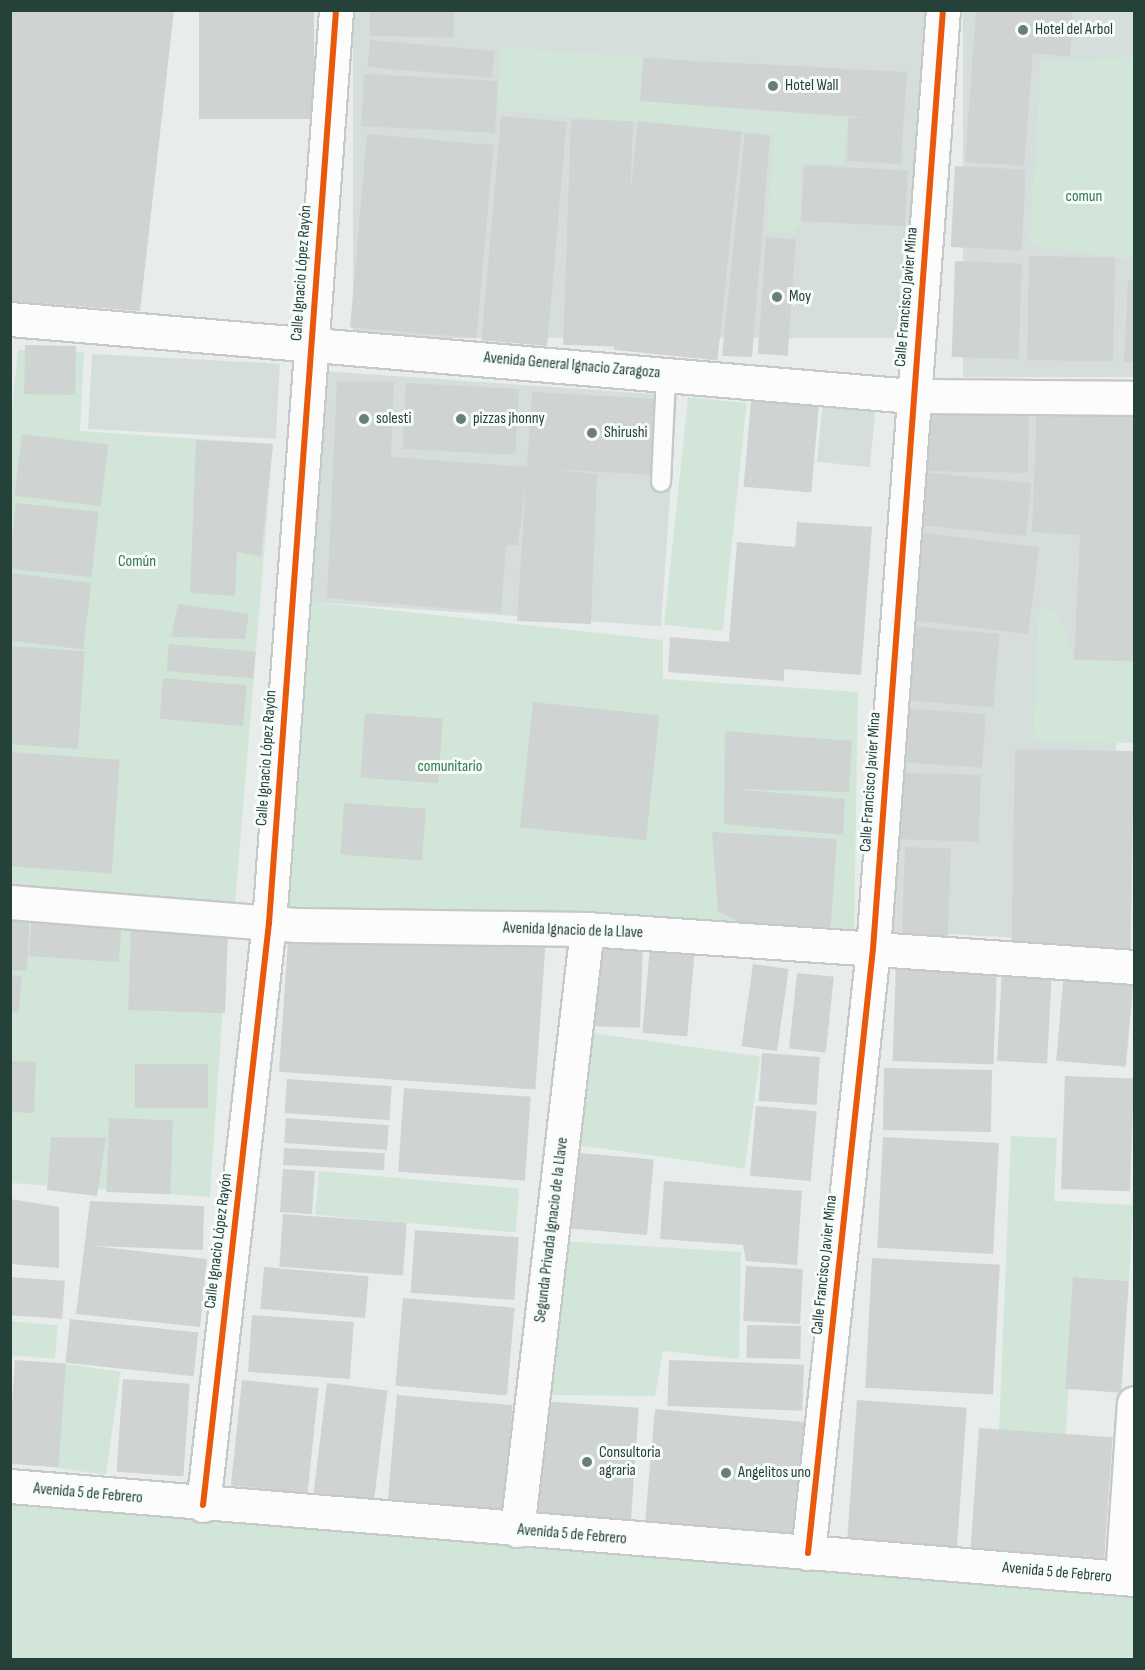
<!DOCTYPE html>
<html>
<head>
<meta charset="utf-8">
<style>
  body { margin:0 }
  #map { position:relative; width:1145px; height:1670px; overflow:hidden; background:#e8edeb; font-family:"Sofia Sans Condensed",sans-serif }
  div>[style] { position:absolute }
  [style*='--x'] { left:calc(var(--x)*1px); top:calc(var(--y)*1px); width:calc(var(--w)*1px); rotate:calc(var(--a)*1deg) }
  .built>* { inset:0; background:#d6dedb; transform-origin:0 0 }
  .green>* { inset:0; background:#d1e6d8; transform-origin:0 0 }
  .building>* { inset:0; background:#cfd4d2; transform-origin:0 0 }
  .roads { filter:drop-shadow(2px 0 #c5cac8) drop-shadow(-2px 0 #c5cac8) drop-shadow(0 2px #c5cac8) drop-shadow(0 -2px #c5cac8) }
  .lane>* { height:18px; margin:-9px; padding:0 9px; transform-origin:9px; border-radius:9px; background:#fcfcfc }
  .street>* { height:33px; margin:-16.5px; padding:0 16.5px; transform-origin:16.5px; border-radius:16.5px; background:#fcfcfc }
  .cycleway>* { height:6px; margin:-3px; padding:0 3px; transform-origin:3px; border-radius:3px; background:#e8590c }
  .dots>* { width:16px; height:16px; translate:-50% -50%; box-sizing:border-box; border:3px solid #f7fbf9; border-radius:50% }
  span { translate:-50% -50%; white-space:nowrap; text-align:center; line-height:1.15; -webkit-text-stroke:6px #f7fbf9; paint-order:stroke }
  .poi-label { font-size:16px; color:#24423a }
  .left { translate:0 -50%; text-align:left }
  .park-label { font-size:16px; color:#2d7a4b }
  .street-label { font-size:16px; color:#24423a }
  .frame { position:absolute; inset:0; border:12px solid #24423a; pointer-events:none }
</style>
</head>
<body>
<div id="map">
  <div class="built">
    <i style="left:353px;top:11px;width:572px;height:327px"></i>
    <i style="left:963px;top:11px;width:171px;height:366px"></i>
    <i style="left:92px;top:354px;width:188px;height:75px;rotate:3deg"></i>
    <i style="left:323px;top:371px;width:355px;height:231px;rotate:4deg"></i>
    <i style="left:824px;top:394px;width:53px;height:68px;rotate:6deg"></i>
    <i style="left:921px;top:397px;width:213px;height:535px;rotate:3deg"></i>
  </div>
  <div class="green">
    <i style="clip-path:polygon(500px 47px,643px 58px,640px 101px,848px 118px,844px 164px,801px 164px,800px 225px,792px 232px,767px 232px,774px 134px,498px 110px)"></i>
    <i style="clip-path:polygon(1134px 57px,1134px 259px,1030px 245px,1041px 61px)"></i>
    <i style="clip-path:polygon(18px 350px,84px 352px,80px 431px,273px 444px,235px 904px,11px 888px,10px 428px)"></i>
    <i style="left:688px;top:397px;width:59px;height:229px;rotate:6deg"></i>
    <i style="clip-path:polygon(307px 601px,663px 640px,663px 679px,858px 692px,854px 937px,281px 911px)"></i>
    <i style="clip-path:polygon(1039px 608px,1057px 611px,1074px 660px,1134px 661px,1134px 743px,1033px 741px)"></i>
    <i style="clip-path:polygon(30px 916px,228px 930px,210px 1197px,11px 1183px,10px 970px,27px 971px)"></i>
    <i style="left:586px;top:1032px;width:176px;height:113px;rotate:8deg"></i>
    <i style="clip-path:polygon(1011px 1136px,1057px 1138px,1054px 1201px,1133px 1205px,1129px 1281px,1074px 1277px,1066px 1435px,999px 1432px)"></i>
    <i style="left:319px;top:1171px;width:201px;height:44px;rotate:5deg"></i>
    <i style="clip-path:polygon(561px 1241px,741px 1252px,739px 1359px,663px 1351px,655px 1396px,549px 1395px)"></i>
    <i style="left:10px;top:1321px;width:48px;height:34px;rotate:5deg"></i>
    <i style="left:66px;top:1364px;width:55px;height:104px;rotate:8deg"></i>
    <i style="clip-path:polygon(10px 1470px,1134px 1568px,1134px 1659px,11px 1659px)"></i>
  </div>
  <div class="building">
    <i style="clip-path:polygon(10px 10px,174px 10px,140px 311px,10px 301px)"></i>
    <i style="left:199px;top:10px;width:115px;height:109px"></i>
    <i style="left:370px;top:10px;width:84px;height:26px;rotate:1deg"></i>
    <i style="clip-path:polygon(976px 10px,1073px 10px,1070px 57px,1033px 53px,1024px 166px,965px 162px)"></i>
    <i style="left:370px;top:40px;width:125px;height:27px;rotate:5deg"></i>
    <i style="clip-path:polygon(643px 58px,907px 72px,901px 164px,847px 161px,848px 118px,870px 118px,640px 101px)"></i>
    <i style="left:364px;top:74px;width:134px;height:52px;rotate:3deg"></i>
    <i style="left:501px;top:116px;width:66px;height:225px;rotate:5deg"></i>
    <i style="left:571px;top:119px;width:62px;height:226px;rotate:2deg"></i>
    <i style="left:638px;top:121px;width:104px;height:230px;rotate:6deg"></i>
    <i style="clip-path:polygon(745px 133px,770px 136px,752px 357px,722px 356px)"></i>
    <i style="left:367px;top:134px;width:127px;height:194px;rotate:5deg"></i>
    <i style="left:804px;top:165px;width:104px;height:56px;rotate:3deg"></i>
    <i style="left:955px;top:166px;width:71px;height:81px;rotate:3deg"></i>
    <i style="left:766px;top:237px;width:30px;height:117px;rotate:4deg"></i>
    <i style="left:1029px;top:256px;width:86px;height:104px;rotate:1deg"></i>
    <i style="left:955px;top:261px;width:67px;height:96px;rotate:2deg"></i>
    <i style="clip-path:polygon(1128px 280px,1134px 281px,1134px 363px,1124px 362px)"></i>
    <i style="left:25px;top:345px;width:51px;height:49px;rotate:1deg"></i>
    <i style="clip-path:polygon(337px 381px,394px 382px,391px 457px,527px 467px,532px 392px,658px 399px,654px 475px,551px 469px,597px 474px,591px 624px,517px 621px,526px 480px,518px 545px,506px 546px,501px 613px,327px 598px)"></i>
    <i style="left:406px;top:383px;width:113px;height:66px;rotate:3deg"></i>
    <i style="left:752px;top:390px;width:68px;height:97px;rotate:5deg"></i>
    <i style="clip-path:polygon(921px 397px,1029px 406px,1028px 473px,925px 471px)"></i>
    <i style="clip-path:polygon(1037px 404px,1134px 410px,1134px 661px,1074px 660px,1080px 535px,1032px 532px)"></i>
    <i style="left:22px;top:434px;width:87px;height:62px;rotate:7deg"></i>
    <i style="clip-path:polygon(196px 440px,273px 444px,261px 557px,237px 552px,235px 596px,190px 593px)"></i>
    <i style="left:923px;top:472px;width:109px;height:53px;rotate:6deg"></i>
    <i style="left:16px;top:503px;width:83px;height:66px;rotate:6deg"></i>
    <i style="clip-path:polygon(797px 522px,872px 527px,861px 675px,784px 669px,784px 681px,668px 672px,670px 637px,729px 642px,737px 542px,795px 547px)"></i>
    <i style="left:917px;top:532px;width:123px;height:88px;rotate:7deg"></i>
    <i style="left:10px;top:573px;width:82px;height:67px;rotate:7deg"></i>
    <i style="clip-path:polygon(178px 604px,249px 614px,245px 639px,171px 637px)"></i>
    <i style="left:909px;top:626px;width:91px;height:74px;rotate:5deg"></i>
    <i style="left:169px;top:644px;width:87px;height:27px;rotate:5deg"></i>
    <i style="left:10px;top:646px;width:75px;height:98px;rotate:4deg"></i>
    <i style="left:163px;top:678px;width:84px;height:41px;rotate:5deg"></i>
    <i style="left:533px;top:702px;width:127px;height:126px;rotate:6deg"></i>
    <i style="left:901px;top:708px;width:85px;height:54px;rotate:4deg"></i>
    <i style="left:365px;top:713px;width:78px;height:65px;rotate:4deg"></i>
    <i style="clip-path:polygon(725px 731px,852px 741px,849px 792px,735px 789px,845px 799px,843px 835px,724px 824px)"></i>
    <i style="left:1015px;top:749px;width:119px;height:198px;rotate:1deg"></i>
    <i style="left:10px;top:752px;width:110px;height:114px;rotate:4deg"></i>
    <i style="left:895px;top:772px;width:86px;height:67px;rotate:2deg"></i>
    <i style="left:344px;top:803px;width:82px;height:52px;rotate:4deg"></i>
    <i style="clip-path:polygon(712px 832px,837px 839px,830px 937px,737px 929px,738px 922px,718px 911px)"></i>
    <i style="left:905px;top:847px;width:46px;height:90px;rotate:2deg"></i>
    <i style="left:32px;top:913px;width:90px;height:43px;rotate:4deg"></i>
    <i style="clip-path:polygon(10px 914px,30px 916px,27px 971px,10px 970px)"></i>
    <i style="left:131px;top:927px;width:97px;height:83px;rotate:2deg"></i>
    <i style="left:289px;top:928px;width:257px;height:144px;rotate:4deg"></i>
    <i style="left:589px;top:940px;width:54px;height:86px;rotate:2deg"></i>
    <i style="left:650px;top:946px;width:45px;height:87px;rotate:5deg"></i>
    <i style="left:896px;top:963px;width:101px;height:98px;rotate:2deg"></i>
    <i style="left:753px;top:964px;width:36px;height:83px;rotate:8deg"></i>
    <i style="left:1002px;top:968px;width:50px;height:93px;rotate:3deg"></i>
    <i style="left:1064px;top:971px;width:70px;height:90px;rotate:5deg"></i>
    <i style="left:797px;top:973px;width:37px;height:76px;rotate:6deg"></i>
    <i style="left:10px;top:975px;width:12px;height:36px;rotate:5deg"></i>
    <i style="left:762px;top:1053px;width:58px;height:48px;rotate:4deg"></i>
    <i style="left:36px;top:1062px;width:51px;height:26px;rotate:92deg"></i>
    <i style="left:208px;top:1064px;width:44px;height:73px;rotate:90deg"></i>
    <i style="left:884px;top:1068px;width:108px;height:62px;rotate:1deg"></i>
    <i style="left:1065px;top:1076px;width:69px;height:113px;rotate:2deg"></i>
    <i style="left:287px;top:1079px;width:105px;height:34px;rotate:4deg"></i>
    <i style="left:404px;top:1088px;width:127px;height:84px;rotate:4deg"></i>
    <i style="left:756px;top:1106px;width:61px;height:70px;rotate:5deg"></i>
    <i style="left:109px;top:1118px;width:64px;height:74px;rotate:2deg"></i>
    <i style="left:286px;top:1118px;width:103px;height:25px;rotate:4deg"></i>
    <i style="clip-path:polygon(51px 1137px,106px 1138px,97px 1196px,47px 1190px)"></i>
    <i style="left:883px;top:1137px;width:116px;height:111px;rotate:3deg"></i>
    <i style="left:284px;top:1148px;width:101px;height:17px;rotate:3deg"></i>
    <i style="left:569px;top:1152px;width:85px;height:76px;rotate:5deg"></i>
    <i style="left:283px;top:1169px;width:32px;height:43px;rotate:4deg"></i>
    <i style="clip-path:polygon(664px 1181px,802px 1191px,797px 1265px,746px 1261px,743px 1245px,660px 1239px)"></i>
    <i style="clip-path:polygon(10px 1199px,59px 1207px,59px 1268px,10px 1264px)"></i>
    <i style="clip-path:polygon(90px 1201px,204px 1206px,203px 1250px,94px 1246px,207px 1259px,200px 1327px,76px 1314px)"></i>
    <i style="left:283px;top:1214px;width:124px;height:53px;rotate:4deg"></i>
    <i style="left:415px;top:1230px;width:104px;height:63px;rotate:4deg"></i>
    <i style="left:872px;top:1258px;width:128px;height:130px;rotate:3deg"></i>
    <i style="left:746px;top:1266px;width:57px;height:55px;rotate:3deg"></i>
    <i style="left:264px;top:1267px;width:105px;height:42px;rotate:5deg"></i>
    <i style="left:10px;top:1277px;width:55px;height:38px;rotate:4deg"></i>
    <i style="left:1073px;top:1277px;width:56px;height:112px;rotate:4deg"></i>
    <i style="left:403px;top:1298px;width:112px;height:88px;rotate:5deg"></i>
    <i style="left:252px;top:1315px;width:102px;height:57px;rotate:4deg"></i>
    <i style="left:70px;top:1319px;width:129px;height:44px;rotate:6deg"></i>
    <i style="left:747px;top:1325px;width:54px;height:33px;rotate:1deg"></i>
    <i style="left:15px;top:1360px;width:51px;height:104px;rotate:4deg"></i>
    <i style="left:669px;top:1360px;width:135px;height:46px;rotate:2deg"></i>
    <i style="left:123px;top:1379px;width:67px;height:93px;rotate:4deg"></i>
    <i style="left:242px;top:1380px;width:77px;height:106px;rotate:6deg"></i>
    <i style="left:327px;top:1383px;width:61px;height:113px;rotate:7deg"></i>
    <i style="left:397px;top:1395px;width:116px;height:109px;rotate:5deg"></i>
    <i style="left:857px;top:1400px;width:110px;height:140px;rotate:4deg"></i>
    <i style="left:541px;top:1401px;width:98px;height:114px;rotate:4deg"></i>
    <i style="left:655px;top:1409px;width:153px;height:115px;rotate:5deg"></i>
    <i style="left:979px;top:1428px;width:134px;height:121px;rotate:4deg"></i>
  </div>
  <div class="roads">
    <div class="lane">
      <i style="--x:661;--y:482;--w:108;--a:-87.3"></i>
    </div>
    <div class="street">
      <i style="--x:10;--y:319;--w:905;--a:4.88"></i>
      <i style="--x:912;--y:396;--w:222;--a:0.5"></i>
      <i style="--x:10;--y:902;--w:287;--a:4.6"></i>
      <i style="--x:296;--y:925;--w:291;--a:0.8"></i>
      <i style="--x:587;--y:929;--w:548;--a:3.97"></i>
      <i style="--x:10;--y:1486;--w:1128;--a:4.73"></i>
      <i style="--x:203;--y:1505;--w:586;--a:-83.53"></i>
      <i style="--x:269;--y:923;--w:915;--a:-85.8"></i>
      <i style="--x:517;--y:1530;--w:605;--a:-83.36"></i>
      <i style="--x:808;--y:1553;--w:607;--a:-83.86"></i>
      <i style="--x:873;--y:949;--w:942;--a:-85.74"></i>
      <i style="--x:1122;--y:1578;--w:175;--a:-86.1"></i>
    </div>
  </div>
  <div class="cycleway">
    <i style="--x:203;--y:1505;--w:586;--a:-83.53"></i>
    <i style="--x:269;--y:923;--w:915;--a:-85.8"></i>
    <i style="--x:808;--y:1553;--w:607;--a:-83.86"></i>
    <i style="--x:873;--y:949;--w:942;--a:-85.74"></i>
  </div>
  <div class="dots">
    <i style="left:1023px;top:30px;background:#697e78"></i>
    <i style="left:773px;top:86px;background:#697e78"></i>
    <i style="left:777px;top:297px;background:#697e78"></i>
    <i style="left:364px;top:419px;background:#697e78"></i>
    <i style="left:461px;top:419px;background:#697e78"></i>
    <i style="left:592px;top:433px;background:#697e78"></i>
    <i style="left:587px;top:1462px;background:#697e78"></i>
    <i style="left:726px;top:1473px;background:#697e78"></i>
  </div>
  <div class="poi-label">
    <span class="left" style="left:1035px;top:30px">Hotel del Arbol</span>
    <span class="left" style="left:785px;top:86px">Hotel Wall</span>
    <span class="left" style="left:789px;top:297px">Moy</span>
    <span class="left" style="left:376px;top:419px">solesti</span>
    <span class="left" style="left:473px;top:419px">pizzas jhonny</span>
    <span class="left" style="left:604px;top:433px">Shirushi</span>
    <span class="left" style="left:599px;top:1462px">Consultoria<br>agraria</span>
    <span class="left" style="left:738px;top:1473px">Angelitos uno</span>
  </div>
  <div class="park-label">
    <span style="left:1084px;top:197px">comun</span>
    <span style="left:137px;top:562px">Común</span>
    <span style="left:450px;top:767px">comunitario</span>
  </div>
  <div class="street-label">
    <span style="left:302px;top:273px;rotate:-86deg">Calle Ignacio López Rayón</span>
    <span style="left:907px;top:297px;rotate:-85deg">Calle Francisco Javier Mina</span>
    <span style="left:572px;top:366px;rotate:5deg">Avenida General Ignacio Zaragoza</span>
    <span style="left:267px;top:758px;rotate:-86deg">Calle Ignacio López Rayón</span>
    <span style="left:871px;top:782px;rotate:-86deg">Calle Francisco Javier Mina</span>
    <span style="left:573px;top:931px;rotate:2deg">Avenida Ignacio de la Llave</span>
    <span style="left:552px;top:1230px;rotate:-83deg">Segunda Privada Ignacio de la Llave</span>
    <span style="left:219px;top:1241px;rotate:-83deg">Calle Ignacio López Rayón</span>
    <span style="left:825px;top:1265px;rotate:-84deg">Calle Francisco Javier Mina</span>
    <span style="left:88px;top:1494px;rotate:5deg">Avenida 5 de Febrero</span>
    <span style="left:572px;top:1535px;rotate:5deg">Avenida 5 de Febrero</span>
    <span style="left:1057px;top:1573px;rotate:5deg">Avenida 5 de Febrero</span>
  </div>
  <div class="frame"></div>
</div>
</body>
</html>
